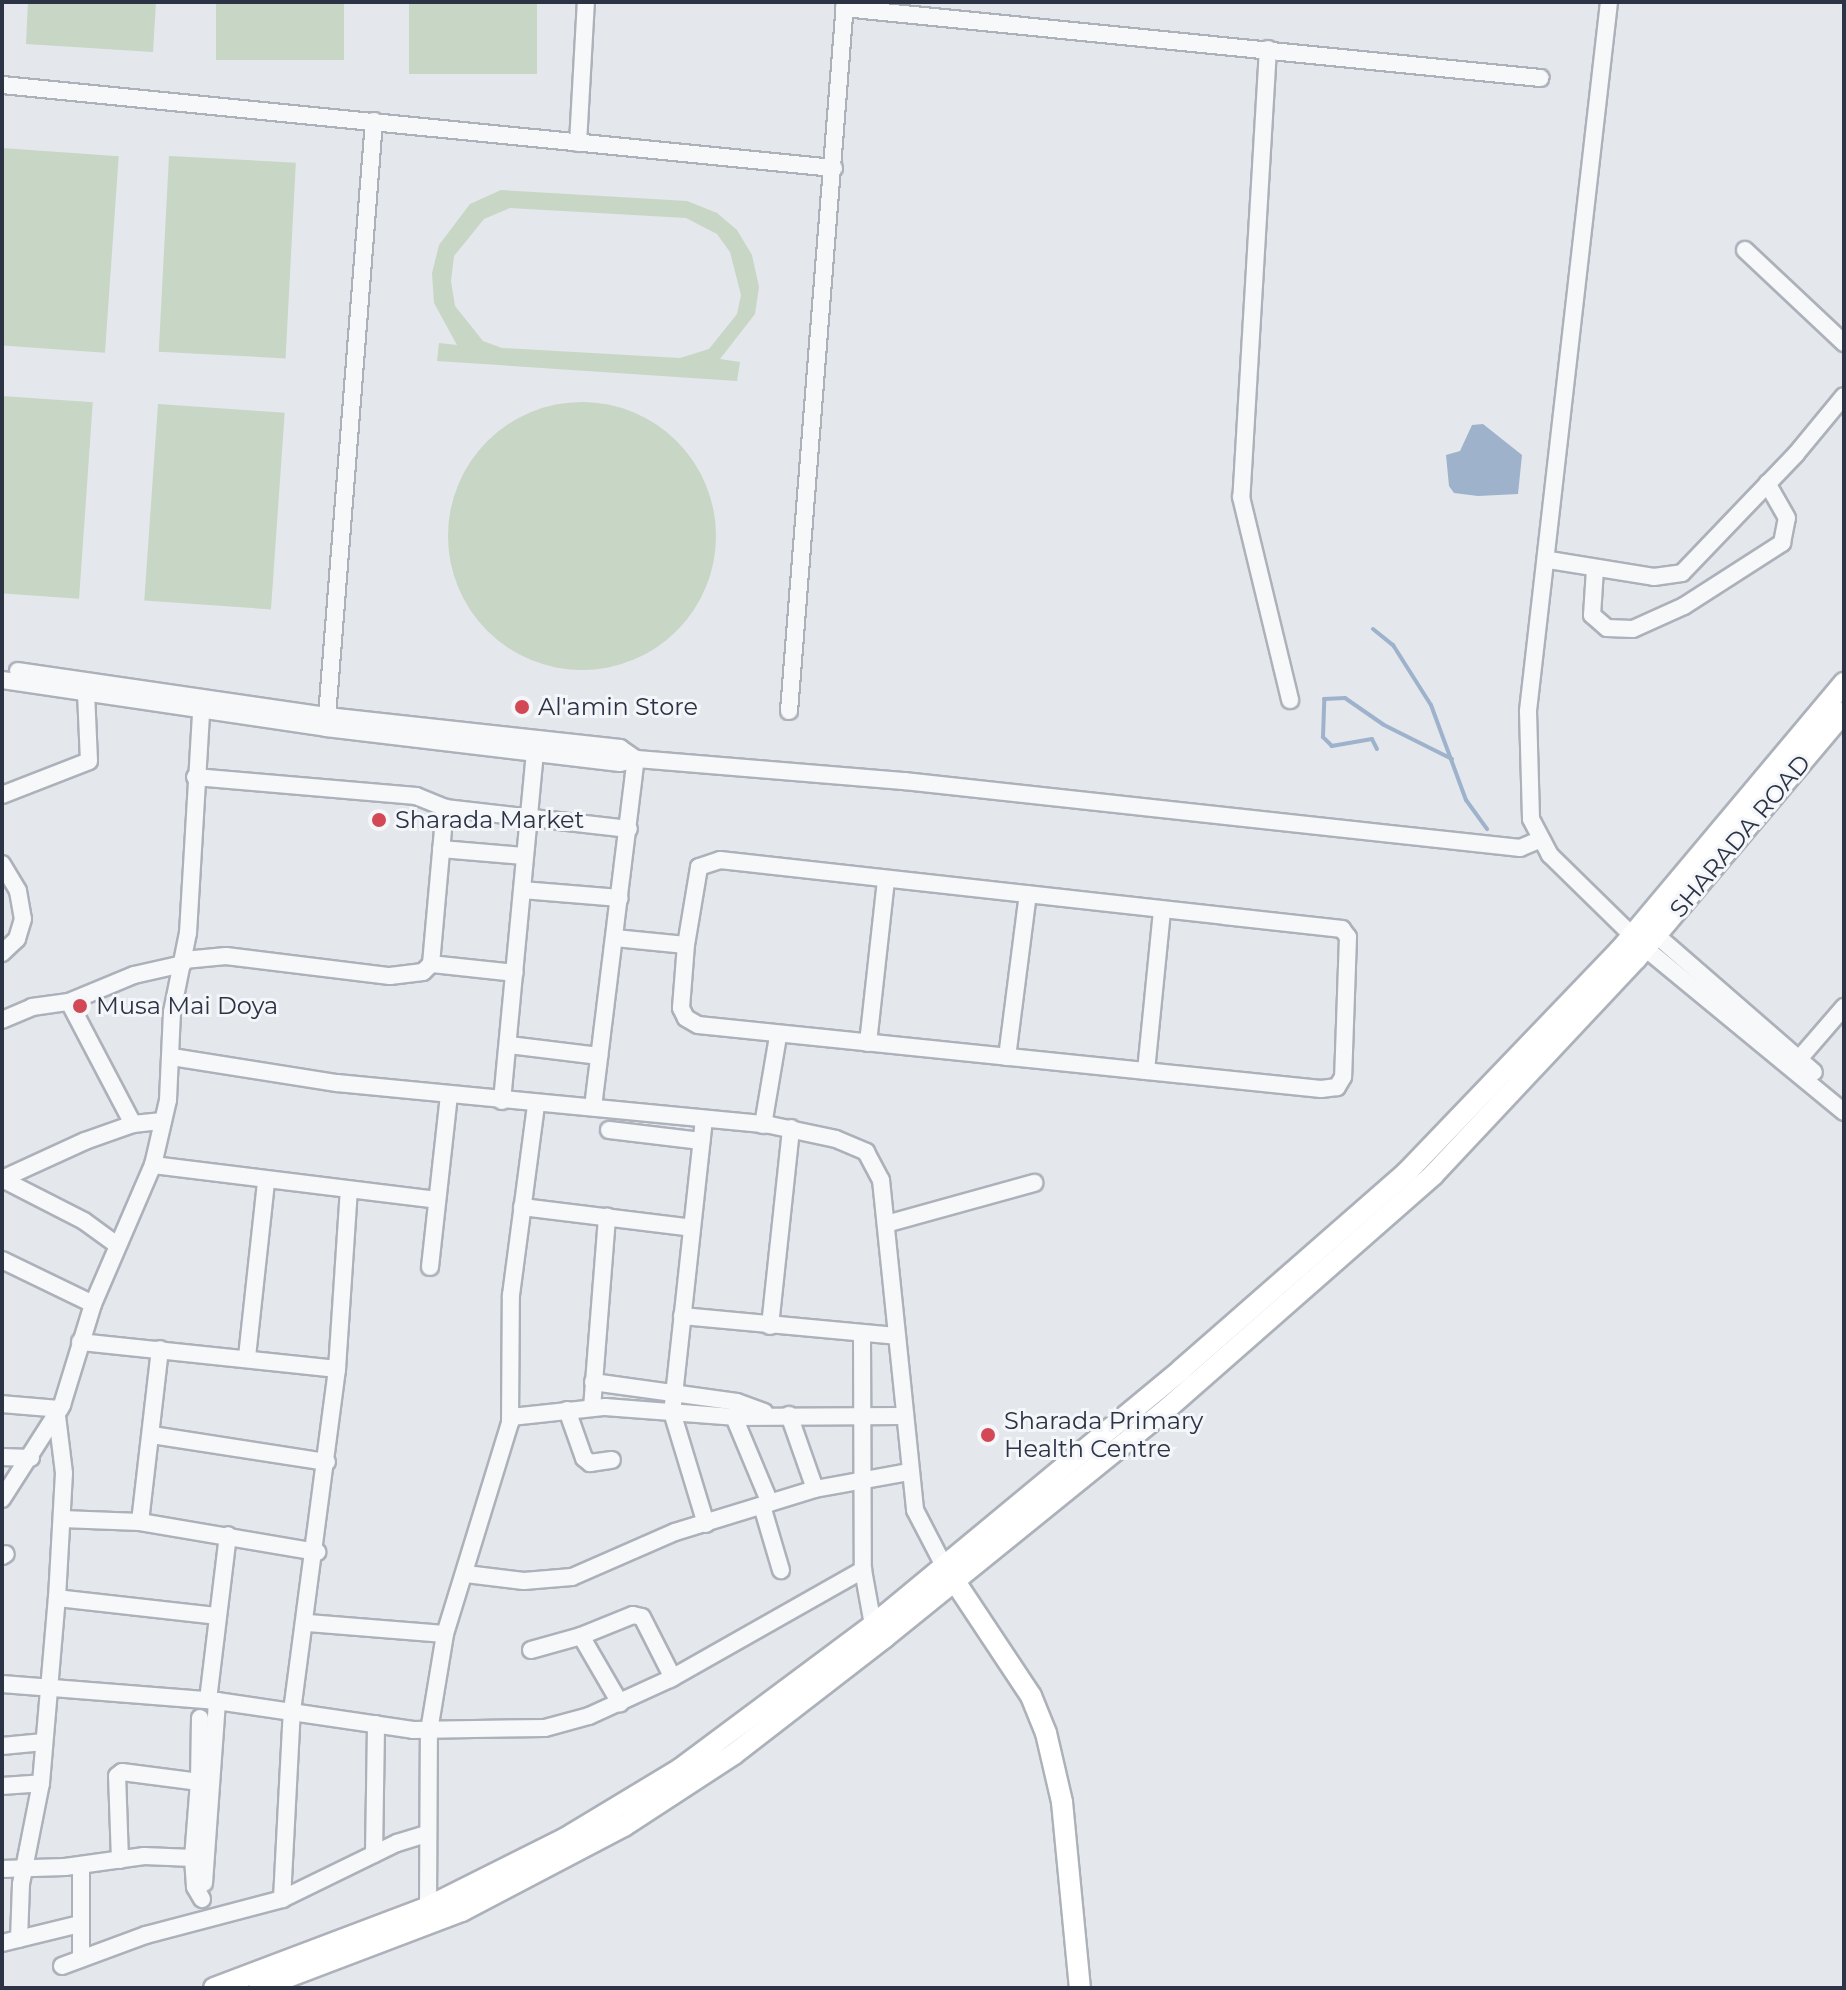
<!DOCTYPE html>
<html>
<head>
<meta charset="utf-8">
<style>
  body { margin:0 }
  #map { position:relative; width:1846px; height:1990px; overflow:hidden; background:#e4e7ec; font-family:Montserrat,sans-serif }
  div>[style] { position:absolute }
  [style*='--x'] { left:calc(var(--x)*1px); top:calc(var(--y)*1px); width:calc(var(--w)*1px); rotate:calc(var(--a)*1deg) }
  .green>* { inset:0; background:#c8d6c5; transform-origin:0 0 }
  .round { border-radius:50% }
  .water>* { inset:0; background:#9eb2cc }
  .stream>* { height:4px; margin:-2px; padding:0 2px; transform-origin:2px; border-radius:2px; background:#9eb2cc }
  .roads { filter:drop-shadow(2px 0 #acb1ba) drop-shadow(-2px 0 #acb1ba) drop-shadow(0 2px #acb1ba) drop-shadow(0 -2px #acb1ba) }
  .minor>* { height:16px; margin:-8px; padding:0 8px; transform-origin:8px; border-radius:8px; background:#f7f8fa }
  .major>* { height:20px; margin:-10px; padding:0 10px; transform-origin:10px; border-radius:10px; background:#fff }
  .dots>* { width:22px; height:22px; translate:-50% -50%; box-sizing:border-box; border:4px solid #f4f6f9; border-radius:50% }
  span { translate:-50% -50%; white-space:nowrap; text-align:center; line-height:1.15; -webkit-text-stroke:6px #f4f6f9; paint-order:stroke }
  .poi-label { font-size:24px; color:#2b3345 }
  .left { translate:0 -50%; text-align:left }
  .street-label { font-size:24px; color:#2b3345 }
  .frame { position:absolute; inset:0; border:4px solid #2b3345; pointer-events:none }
</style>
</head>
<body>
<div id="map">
  <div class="green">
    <i style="clip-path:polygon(28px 2px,156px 2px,153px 52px,26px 44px)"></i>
    <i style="left:216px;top:2px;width:128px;height:58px"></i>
    <i style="left:409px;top:2px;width:128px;height:72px"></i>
    <i style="left:2px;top:148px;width:117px;height:197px;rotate:4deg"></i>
    <i style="left:169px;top:156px;width:127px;height:196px;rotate:3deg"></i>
    <i style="clip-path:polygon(evenodd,501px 190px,687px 201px,717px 213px,737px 230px,752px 255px,759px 287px,755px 314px,720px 359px,740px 362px,737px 381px,437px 361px,439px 343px,457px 345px,434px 303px,432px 273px,439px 245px,470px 204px,501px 190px,510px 208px,686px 218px,717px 234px,730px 252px,741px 295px,737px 314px,709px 349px,680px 358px,502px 348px,483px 341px,455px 306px,451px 281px,454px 256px,484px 219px,510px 208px)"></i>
    <i style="left:2px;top:396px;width:91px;height:197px;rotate:4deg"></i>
    <i class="round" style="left:448px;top:402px;width:268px;height:268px"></i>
    <i style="left:158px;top:404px;width:127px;height:197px;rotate:4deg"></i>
  </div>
  <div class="water">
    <i style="clip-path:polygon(1483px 424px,1522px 455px,1518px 494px,1478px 496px,1454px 493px,1449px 486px,1446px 455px,1460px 451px,1472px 425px)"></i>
  </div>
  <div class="stream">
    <i style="--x:1373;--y:629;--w:26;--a:39"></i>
    <i style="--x:1393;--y:645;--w:71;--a:57.7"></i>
    <i style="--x:1431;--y:705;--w:101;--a:69.8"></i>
    <i style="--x:1466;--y:800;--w:36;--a:54"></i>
    <i style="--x:1377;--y:749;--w:11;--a:-117"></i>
    <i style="--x:1372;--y:739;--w:41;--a:170.1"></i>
    <i style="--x:1332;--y:746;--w:13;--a:-135"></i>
    <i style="--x:1323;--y:737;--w:38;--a:-88"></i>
    <i style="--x:1324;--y:699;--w:21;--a:-3"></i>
    <i style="--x:1345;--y:698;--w:47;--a:34.7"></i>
    <i style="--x:1384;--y:725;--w:76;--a:26.6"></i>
  </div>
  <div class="roads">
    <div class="minor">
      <i style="--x:1609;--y:2;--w:714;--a:96.52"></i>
      <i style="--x:1528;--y:711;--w:108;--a:88.4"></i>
      <i style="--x:1531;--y:819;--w:41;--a:62.2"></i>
      <i style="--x:1550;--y:855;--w:133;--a:44.4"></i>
      <i style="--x:1645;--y:948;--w:258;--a:39.5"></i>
      <i style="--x:844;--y:8;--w:700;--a:5.74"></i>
      <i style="--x:1268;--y:49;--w:449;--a:93.4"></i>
      <i style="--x:1241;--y:497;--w:209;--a:76.4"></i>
      <i style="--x:2;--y:85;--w:836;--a:5.7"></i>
      <i style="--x:578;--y:143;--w:141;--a:-86.8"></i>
      <i style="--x:1745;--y:250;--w:136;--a:43.2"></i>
      <i style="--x:1549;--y:560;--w:106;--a:9.2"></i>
      <i style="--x:1654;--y:577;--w:28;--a:-8"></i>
      <i style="--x:1682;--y:573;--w:165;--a:-46.2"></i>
      <i style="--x:1796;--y:454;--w:75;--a:-50.4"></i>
      <i style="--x:1595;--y:569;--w:46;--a:93.7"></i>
      <i style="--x:1592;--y:615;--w:20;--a:41"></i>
      <i style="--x:1607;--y:628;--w:26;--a:2"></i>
      <i style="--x:1633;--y:629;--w:56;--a:-24.3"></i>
      <i style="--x:1684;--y:606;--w:117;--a:-32.7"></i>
      <i style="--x:1782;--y:543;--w:25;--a:-79"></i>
      <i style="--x:1787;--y:518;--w:40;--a:-119.7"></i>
      <i style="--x:18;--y:671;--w:312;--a:8.3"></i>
      <i style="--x:327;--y:716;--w:295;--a:6.2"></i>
      <i style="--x:620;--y:748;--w:19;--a:35"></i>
      <i style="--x:2;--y:680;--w:328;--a:8.4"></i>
      <i style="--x:326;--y:728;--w:296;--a:6.8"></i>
      <i style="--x:620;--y:763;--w:16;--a:-14"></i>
      <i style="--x:636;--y:759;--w:269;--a:4.7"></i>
      <i style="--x:904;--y:781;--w:620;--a:6.21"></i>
      <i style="--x:1520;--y:848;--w:21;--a:-23"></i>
      <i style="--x:789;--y:711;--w:711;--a:-85.48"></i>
      <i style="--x:327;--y:716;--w:597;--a:-85.48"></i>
      <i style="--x:195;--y:777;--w:222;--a:4.9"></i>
      <i style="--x:416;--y:796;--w:31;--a:22"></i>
      <i style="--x:445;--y:808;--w:185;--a:6.5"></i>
      <i style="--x:2;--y:795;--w:93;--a:-21.3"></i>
      <i style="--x:89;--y:761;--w:68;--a:-92.5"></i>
      <i style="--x:441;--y:849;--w:83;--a:4.8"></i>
      <i style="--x:720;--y:860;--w:626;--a:6.33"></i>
      <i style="--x:1342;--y:929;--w:10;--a:53"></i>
      <i style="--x:1348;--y:937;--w:140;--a:92"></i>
      <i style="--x:1343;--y:1077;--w:12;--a:121"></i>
      <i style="--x:1337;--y:1087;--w:16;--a:173"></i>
      <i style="--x:1321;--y:1089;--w:626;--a:-174.13"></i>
      <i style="--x:698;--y:1025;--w:14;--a:-150"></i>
      <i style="--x:686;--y:1018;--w:11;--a:-117"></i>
      <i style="--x:681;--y:1008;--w:63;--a:-85.5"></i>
      <i style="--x:686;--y:945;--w:79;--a:-80.5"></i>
      <i style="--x:699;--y:867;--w:22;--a:-18"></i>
      <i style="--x:2;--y:864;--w:31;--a:59"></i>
      <i style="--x:18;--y:891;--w:28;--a:80"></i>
      <i style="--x:23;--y:919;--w:21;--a:107"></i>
      <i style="--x:17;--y:939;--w:21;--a:137"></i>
      <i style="--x:522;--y:890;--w:98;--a:4.7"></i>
      <i style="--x:1647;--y:927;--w:221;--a:41"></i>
      <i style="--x:615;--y:938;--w:71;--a:5.6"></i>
      <i style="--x:184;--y:960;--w:42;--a:-5.4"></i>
      <i style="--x:226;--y:956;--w:165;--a:7"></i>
      <i style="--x:390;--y:976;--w:33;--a:-7"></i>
      <i style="--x:423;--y:972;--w:11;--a:-45"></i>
      <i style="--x:431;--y:964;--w:157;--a:-84.9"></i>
      <i style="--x:431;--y:964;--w:84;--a:6.1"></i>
      <i style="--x:69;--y:1002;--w:138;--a:62.3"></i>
      <i style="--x:2;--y:1020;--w:33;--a:-23"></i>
      <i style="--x:32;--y:1007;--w:37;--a:-8"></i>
      <i style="--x:69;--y:1002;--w:70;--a:-22.6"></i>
      <i style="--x:134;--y:975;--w:50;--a:-12.7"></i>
      <i style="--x:868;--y:1043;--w:165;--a:-83.7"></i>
      <i style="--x:509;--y:1045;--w:91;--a:7"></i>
      <i style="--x:172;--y:1057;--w:167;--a:9"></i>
      <i style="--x:337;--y:1083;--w:435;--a:5.5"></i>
      <i style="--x:770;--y:1125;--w:67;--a:12"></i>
      <i style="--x:836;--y:1139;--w:33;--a:23"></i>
      <i style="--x:866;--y:1152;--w:32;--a:62"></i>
      <i style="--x:881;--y:1180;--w:332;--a:84.1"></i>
      <i style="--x:915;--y:1510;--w:63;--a:62.6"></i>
      <i style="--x:1007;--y:1057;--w:164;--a:-82.7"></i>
      <i style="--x:1799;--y:1059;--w:69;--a:-49.1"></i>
      <i style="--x:1146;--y:1071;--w:162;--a:-84.3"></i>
      <i style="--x:502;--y:1101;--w:350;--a:-84.6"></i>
      <i style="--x:593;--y:1107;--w:351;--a:-83"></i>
      <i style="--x:704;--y:1119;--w:295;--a:96.2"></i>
      <i style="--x:672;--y:1412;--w:117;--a:73.1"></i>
      <i style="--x:763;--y:1125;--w:90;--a:-80.4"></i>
      <i style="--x:609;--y:1130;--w:93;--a:6.8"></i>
      <i style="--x:153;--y:1165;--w:286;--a:7"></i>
      <i style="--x:2;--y:1179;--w:91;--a:-24.6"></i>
      <i style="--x:85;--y:1141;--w:51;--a:-19.5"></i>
      <i style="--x:133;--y:1124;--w:30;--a:-6"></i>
      <i style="--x:2;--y:1179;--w:92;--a:27.1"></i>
      <i style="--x:84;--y:1221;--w:41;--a:36"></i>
      <i style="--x:522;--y:1207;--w:171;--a:7"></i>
      <i style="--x:886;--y:1224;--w:154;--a:-15.5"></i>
      <i style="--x:2;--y:1260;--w:101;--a:25.8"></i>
      <i style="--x:430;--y:1267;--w:173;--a:-83.7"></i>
      <i style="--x:682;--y:1316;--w:215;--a:5.3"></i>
      <i style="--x:770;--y:1326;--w:199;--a:-83.9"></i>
      <i style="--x:862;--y:1335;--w:235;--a:89.8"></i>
      <i style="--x:863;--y:1570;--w:56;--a:79.7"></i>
      <i style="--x:80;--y:1342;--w:258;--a:6"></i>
      <i style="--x:247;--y:1357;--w:176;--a:-83.8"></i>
      <i style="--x:593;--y:1382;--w:145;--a:7.9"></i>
      <i style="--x:737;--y:1402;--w:29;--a:20"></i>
      <i style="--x:2;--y:1404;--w:58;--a:4.9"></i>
      <i style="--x:592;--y:1408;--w:192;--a:-85.5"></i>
      <i style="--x:567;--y:1410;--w:51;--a:70.5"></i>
      <i style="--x:584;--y:1458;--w:8;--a:40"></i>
      <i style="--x:590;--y:1463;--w:22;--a:-8"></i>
      <i style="--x:789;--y:1415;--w:78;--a:70.6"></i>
      <i style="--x:511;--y:1417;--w:95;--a:-6.1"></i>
      <i style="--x:605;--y:1407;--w:129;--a:4.4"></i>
      <i style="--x:734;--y:1417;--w:168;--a:-0.3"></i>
      <i style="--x:734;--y:1417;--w:93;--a:67.3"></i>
      <i style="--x:152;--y:1435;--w:177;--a:8.8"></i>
      <i style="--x:2;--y:1457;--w:29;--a:2"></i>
      <i style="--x:2;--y:1499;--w:112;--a:-57.4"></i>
      <i style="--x:62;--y:1405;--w:106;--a:-72.9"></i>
      <i style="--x:93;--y:1304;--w:151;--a:-66.7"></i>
      <i style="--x:153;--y:1165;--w:67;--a:-77"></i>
      <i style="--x:168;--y:1100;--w:88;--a:-87.4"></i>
      <i style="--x:172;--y:1012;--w:81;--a:-78.6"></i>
      <i style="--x:188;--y:933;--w:222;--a:-86.6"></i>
      <i style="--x:762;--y:1506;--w:67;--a:73.5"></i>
      <i style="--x:62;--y:1519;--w:78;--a:2.2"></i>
      <i style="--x:140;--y:1522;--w:180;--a:9.6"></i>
      <i style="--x:140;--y:1522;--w:174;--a:-83.4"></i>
      <i style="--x:2;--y:1556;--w:4;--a:-27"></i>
      <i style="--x:466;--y:1574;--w:58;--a:6.9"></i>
      <i style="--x:524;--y:1581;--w:48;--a:-4.8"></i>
      <i style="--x:572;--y:1577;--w:112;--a:-23.6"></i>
      <i style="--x:675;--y:1532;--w:146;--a:-17.1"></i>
      <i style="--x:815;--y:1489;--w:96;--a:-10.3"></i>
      <i style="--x:57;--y:1598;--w:161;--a:6.4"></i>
      <i style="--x:308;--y:1623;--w:137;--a:4.6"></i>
      <i style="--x:581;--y:1636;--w:56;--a:-22"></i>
      <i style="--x:633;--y:1615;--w:9;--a:13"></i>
      <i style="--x:642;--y:1617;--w:68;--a:63.1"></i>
      <i style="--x:531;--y:1650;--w:52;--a:-15.6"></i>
      <i style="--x:581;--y:1636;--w:78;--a:59.8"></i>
      <i style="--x:2;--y:1684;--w:216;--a:4.5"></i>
      <i style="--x:217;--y:1701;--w:198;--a:8.4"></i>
      <i style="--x:413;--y:1730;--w:132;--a:-0.9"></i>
      <i style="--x:545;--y:1728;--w:46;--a:-15.3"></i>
      <i style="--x:589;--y:1716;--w:89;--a:-24.6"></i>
      <i style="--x:670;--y:1679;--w:222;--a:-29.5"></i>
      <i style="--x:208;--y:1700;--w:166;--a:-83.1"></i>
      <i style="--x:2;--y:1746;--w:42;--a:-5.4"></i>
      <i style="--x:199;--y:1782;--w:64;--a:-89.1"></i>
      <i style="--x:2;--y:1786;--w:39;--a:-4"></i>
      <i style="--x:374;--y:1854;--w:130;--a:-89.1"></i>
      <i style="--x:120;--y:1860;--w:84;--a:-92"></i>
      <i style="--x:117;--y:1776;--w:6;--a:-39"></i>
      <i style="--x:122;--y:1772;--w:78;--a:7.4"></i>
      <i style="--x:199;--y:1782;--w:76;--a:94.5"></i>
      <i style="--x:81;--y:1865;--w:92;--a:90"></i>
      <i style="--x:2;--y:1869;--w:63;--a:-1.8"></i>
      <i style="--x:65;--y:1867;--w:80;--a:-7.9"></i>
      <i style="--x:144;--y:1856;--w:49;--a:2.3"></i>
      <i style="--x:193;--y:1858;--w:29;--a:86"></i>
      <i style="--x:195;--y:1887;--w:14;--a:60"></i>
      <i style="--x:204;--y:1883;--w:182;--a:-85.9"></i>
      <i style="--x:282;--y:1899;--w:188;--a:-87"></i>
      <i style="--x:292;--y:1711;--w:345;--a:-82.5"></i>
      <i style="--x:337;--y:1369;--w:179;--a:-86.2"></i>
      <i style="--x:428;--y:1907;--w:176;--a:-89.7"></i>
      <i style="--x:429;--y:1731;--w:98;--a:-80.6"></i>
      <i style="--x:445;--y:1634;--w:221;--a:-72.9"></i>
      <i style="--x:510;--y:1423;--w:128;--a:-89.6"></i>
      <i style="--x:511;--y:1295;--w:193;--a:-82.5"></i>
      <i style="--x:19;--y:1939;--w:55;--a:-87.9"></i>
      <i style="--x:21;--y:1884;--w:103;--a:-78.8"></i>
      <i style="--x:41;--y:1783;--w:186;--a:-85.1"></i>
      <i style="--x:57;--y:1598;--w:125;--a:-86.8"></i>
      <i style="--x:64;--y:1473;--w:57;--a:-97"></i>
      <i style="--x:2;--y:1943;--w:80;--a:-13.7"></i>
      <i style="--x:62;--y:1966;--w:90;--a:-20.3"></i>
      <i style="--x:146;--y:1935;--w:141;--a:-14.8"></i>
      <i style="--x:282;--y:1899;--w:128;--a:-26"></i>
      <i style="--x:397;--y:1843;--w:31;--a:-17"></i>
    </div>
    <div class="major">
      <i style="--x:948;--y:1571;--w:150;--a:56.4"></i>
      <i style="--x:1031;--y:1696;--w:40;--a:68"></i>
      <i style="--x:1046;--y:1733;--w:71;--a:76.9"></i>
      <i style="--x:1062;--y:1802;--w:187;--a:84.5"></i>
      <i style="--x:214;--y:1988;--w:229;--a:-20.7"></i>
      <i style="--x:428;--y:1907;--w:152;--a:-26.6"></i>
      <i style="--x:564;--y:1839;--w:135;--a:-31.1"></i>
      <i style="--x:680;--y:1769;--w:241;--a:-36.7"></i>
      <i style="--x:873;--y:1625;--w:401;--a:-39.6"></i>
      <i style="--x:1182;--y:1369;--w:299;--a:-41.2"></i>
      <i style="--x:1407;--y:1172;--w:308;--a:-46.2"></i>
      <i style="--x:1620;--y:950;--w:349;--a:-50"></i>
      <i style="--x:259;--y:1988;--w:217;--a:-20.8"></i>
      <i style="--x:462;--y:1911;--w:183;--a:-27.7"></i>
      <i style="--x:624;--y:1826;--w:131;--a:-33.2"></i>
      <i style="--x:734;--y:1754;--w:190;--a:-37.7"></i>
      <i style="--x:884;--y:1638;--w:365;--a:-39"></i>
      <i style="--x:1168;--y:1408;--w:353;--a:-41.3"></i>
      <i style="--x:1433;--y:1175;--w:296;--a:-46.8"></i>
      <i style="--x:1636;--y:959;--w:323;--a:-49.9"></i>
    </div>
  </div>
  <div class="dots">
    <i style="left:522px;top:707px;background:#d24855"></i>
    <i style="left:379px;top:820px;background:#d24855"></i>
    <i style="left:80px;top:1006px;background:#d24855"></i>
    <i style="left:988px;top:1435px;background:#d24855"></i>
  </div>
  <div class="poi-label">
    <span class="left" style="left:538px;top:707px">Al'amin Store</span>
    <span class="left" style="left:395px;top:820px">Sharada Market</span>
    <span class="left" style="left:96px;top:1006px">Musa Mai Doya</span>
    <span class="left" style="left:1004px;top:1435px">Sharada Primary<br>Health Centre</span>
  </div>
  <div class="street-label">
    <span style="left:1740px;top:836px;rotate:-50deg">SHARADA ROAD</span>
  </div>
  <div class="frame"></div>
</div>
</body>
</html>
